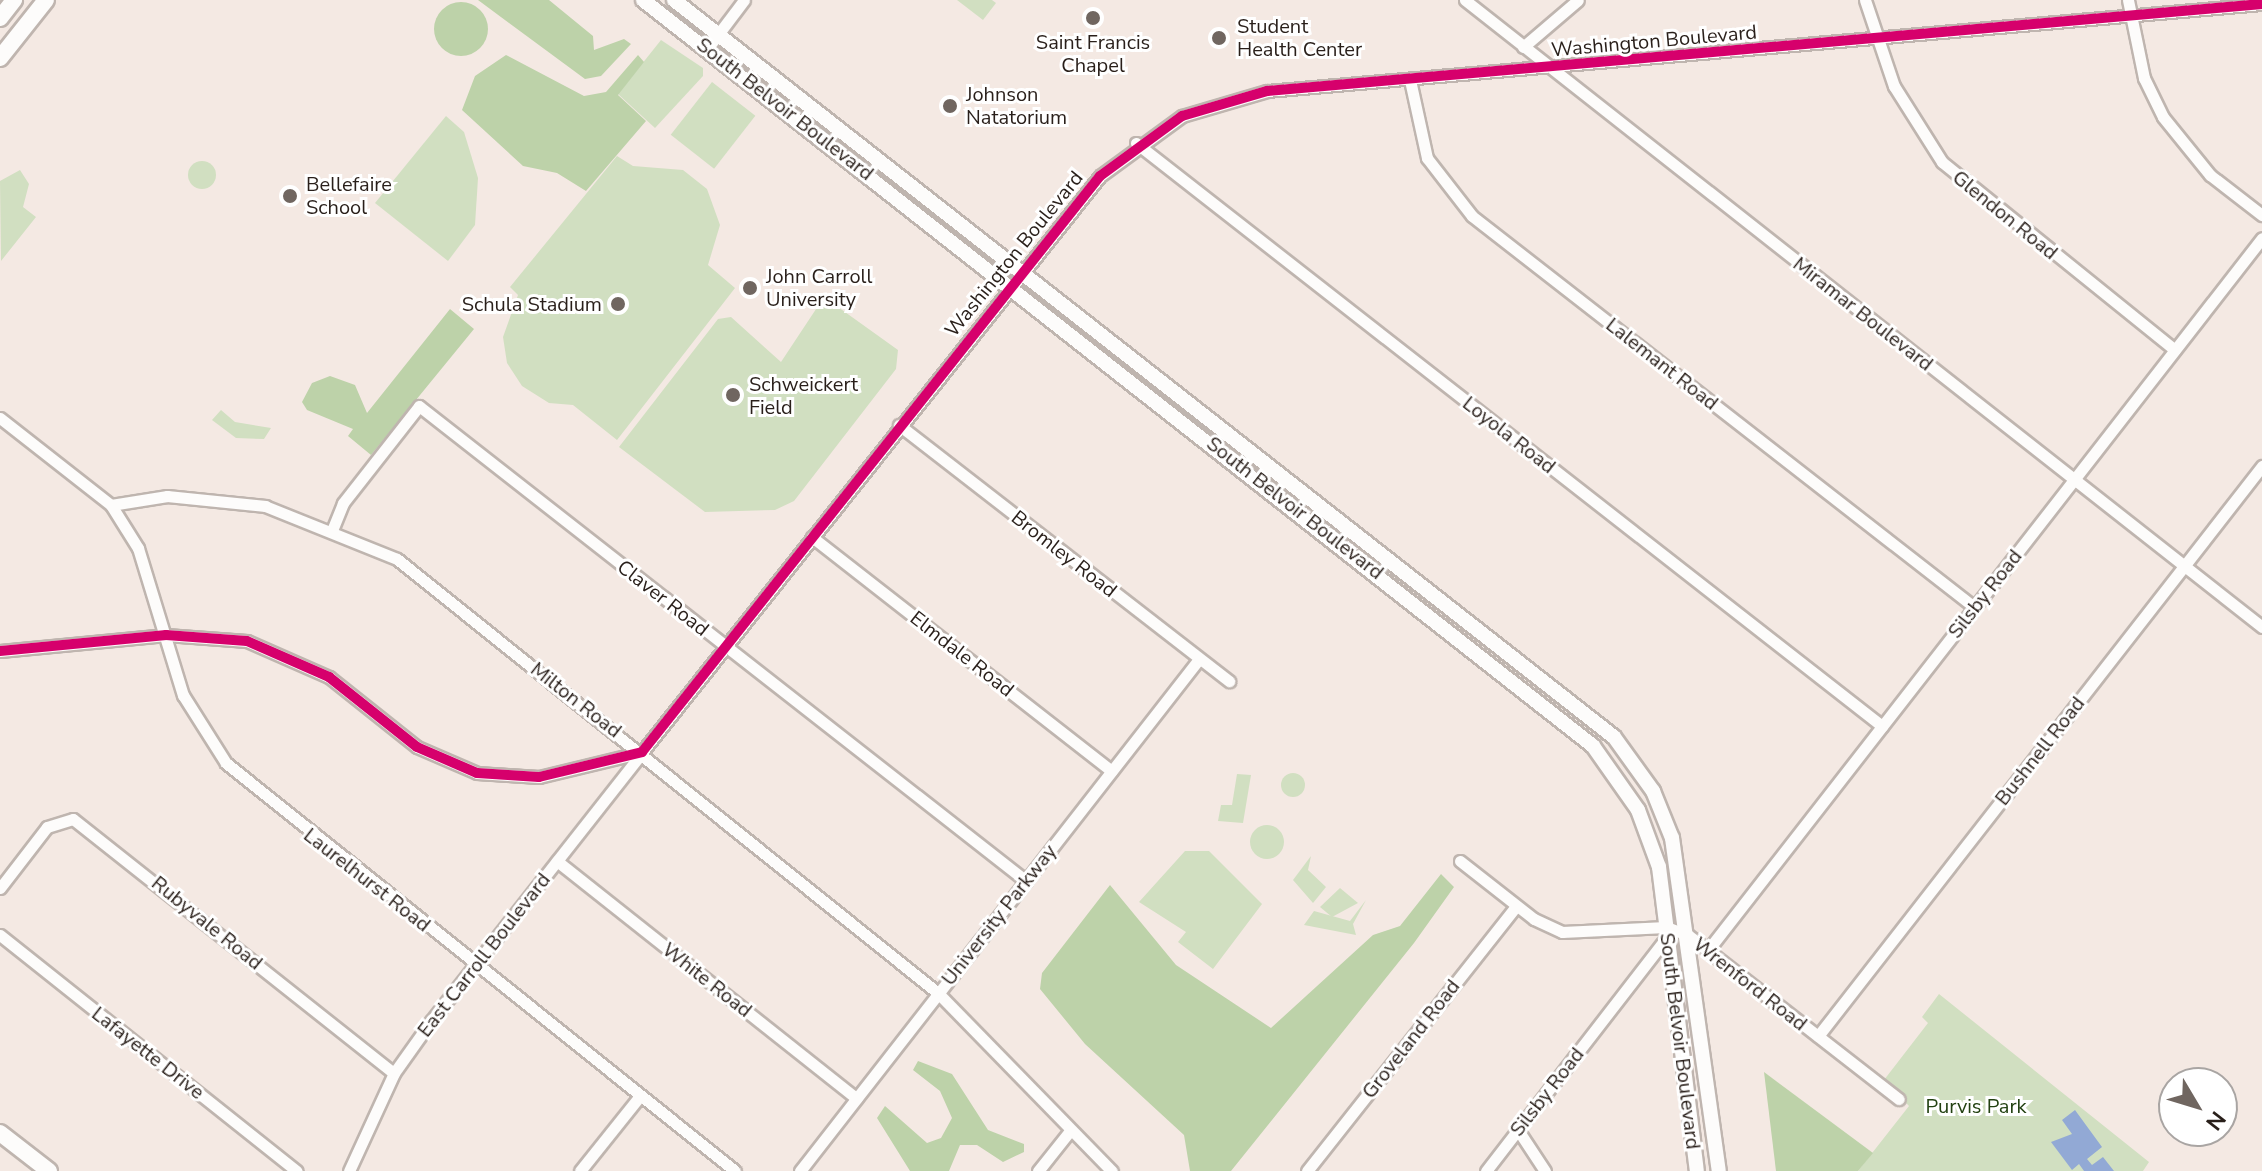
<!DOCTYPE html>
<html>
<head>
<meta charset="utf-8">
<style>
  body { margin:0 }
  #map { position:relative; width:2262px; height:1171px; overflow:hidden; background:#f4e9e3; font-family:"Nunito Sans",sans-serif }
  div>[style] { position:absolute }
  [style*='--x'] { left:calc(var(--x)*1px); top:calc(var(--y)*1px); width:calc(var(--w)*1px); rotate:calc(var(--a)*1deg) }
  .green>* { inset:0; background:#d1dfc1; transform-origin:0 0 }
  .round { border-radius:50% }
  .forest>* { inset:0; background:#bdd2a9 }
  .water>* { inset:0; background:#92a9d5 }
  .roads { filter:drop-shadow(2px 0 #bfb5af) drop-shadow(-2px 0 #bfb5af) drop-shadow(0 2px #bfb5af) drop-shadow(0 -2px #bfb5af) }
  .minor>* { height:11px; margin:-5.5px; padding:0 5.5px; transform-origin:5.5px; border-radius:5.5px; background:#fdfcfb }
  .tertiary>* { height:14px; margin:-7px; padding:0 7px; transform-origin:7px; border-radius:7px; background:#fdfcfb }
  .secondary>* { height:16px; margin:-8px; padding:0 8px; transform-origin:8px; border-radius:8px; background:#fdfcfb }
  .cycleway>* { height:10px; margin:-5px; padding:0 5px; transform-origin:5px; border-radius:5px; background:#d6006c }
  .dots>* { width:22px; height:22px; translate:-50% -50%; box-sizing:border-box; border:4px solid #fff; border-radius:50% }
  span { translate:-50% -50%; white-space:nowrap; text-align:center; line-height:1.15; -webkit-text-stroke:6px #fff; paint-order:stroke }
  .poi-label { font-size:20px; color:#291f1a }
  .left { translate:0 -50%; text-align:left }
  .right { translate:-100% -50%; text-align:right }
  .street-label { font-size:20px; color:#291f1a }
  .park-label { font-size:20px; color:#224111 }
  .north { position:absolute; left:2158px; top:1067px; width:80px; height:80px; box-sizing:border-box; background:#fff; border:2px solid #a9a5a3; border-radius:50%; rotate:128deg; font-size:22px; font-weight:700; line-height:32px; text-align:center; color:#291f1a }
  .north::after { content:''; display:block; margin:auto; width:28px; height:36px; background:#706660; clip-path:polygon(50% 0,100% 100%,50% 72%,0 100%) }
</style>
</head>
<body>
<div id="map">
  <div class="green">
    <i style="clip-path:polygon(957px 0,992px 0,996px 3px,983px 20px)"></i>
    <i style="clip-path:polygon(661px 40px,703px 68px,703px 76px,655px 128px,618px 94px)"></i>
    <i style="left:712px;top:82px;width:55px;height:67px;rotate:38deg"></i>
    <i style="clip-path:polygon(446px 116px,464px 132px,478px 178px,475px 225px,448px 261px,375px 203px)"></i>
    <i style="clip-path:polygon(617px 156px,633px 166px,683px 170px,707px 189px,720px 225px,708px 265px,735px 288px,617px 440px,573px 405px,549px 403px,522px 386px,507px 363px,503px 337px,518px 295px,510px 287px)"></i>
    <i class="round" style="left:188px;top:161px;width:28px;height:28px"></i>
    <i style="clip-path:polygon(20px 170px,29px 184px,23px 207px,36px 217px,1px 261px,0 181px)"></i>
    <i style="clip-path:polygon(824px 297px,898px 350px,896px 369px,794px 501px,775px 510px,705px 512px,619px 447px,718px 319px,731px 317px,781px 362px)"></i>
    <i style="clip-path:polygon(221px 410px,235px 422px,271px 428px,264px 439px,236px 438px,212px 420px)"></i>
    <i class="round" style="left:1281px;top:773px;width:24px;height:24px"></i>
    <i style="clip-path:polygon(1237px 774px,1251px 775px,1243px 823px,1218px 821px,1221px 805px,1232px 805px)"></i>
    <i class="round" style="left:1250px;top:825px;width:34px;height:34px"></i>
    <i style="clip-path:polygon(1185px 851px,1209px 851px,1262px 904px,1213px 969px,1178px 942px,1186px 932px,1139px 902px)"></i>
    <i style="clip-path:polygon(1311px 856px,1308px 870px,1326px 887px,1313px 903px,1293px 880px)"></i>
    <i style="clip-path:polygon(1340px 888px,1358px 903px,1332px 917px,1320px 907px)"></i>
    <i style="clip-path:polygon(1366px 900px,1353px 924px,1356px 935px,1304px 925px,1314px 911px,1350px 921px)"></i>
    <i style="clip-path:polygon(1939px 994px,2149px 1162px,2143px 1171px,1858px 1171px,1909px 1106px,1884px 1080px,1928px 1023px,1922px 1017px)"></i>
  </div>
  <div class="forest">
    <i style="clip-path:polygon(478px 0,549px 0,593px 36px,594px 50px,624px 39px,631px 44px,601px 76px,585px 79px)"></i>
    <i class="round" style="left:434px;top:2px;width:54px;height:54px"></i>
    <i style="clip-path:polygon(506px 55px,584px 96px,606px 92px,638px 55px,644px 62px,618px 95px,646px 121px,586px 191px,557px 173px,523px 166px,462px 110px,475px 76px)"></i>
    <i style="clip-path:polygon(450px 309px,474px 329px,371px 455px,348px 436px,353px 429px,307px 410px,302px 402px,312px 383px,330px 376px,355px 385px,367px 413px)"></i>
    <i style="clip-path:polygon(1441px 874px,1454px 887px,1414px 943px,1231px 1171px,1190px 1171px,1184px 1135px,1085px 1044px,1040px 989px,1042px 973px,1110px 885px,1176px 965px,1271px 1028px,1373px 935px,1400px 926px)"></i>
    <i style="clip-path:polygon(918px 1061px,952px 1074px,988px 1130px,1024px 1144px,1024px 1152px,1003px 1162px,977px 1145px,960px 1145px,949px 1171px,910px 1171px,877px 1118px,885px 1106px,927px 1143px,941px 1138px,952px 1118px,940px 1091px,913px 1070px)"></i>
    <i style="clip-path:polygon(1764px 1072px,1873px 1153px,1858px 1171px,1776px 1171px)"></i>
  </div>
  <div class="water">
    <i style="clip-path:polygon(2075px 1110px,2102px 1147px,2087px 1159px,2092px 1165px,2103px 1157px,2114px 1171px,2084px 1171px,2079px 1164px,2072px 1170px,2051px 1142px,2072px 1134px,2062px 1120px)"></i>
  </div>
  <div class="roads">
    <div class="minor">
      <i style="--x:1465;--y:0;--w:1014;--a:38.19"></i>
      <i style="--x:1865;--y:0;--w:91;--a:71.4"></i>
      <i style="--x:1894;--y:86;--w:90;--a:57.7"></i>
      <i style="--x:1942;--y:162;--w:299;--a:38.9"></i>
      <i style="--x:2128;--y:0;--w:80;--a:78.4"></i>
      <i style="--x:2144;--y:78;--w:43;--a:64"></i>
      <i style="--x:2163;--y:117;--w:75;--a:51"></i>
      <i style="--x:2210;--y:175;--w:66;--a:37.6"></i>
      <i style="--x:1523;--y:47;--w:72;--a:-40.5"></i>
      <i style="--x:707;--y:49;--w:61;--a:-52.9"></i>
      <i style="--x:1410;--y:80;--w:80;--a:77.7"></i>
      <i style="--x:1427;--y:158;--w:73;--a:52.2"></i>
      <i style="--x:1472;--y:216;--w:636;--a:37.91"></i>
      <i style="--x:1136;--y:143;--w:947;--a:38.01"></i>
      <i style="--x:0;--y:418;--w:141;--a:38.1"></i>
      <i style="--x:111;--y:505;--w:57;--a:-9.1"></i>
      <i style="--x:167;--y:496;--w:99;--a:5.8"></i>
      <i style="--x:265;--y:506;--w:142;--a:21.9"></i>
      <i style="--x:397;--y:559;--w:694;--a:38.74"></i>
      <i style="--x:938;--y:993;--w:249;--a:45.7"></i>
      <i style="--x:899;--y:425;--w:418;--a:37.8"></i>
      <i style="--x:111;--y:505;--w:51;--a:57.9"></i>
      <i style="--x:138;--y:548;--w:154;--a:73"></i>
      <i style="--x:183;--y:695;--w:80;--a:57.7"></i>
      <i style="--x:226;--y:763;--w:652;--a:38.71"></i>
      <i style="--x:333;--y:528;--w:27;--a:-68"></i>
      <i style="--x:343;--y:503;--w:123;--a:-51.9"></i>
      <i style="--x:419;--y:406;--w:771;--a:38.04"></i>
      <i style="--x:812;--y:537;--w:380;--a:38"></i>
      <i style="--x:0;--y:651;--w:167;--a:-5.5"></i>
      <i style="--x:166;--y:635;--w:81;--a:4.2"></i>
      <i style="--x:247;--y:641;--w:90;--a:23.7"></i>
      <i style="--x:329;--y:677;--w:112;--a:38.5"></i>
      <i style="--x:417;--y:747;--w:65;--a:23.4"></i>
      <i style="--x:477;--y:773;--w:62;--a:3.7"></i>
      <i style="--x:539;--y:777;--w:106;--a:-13.6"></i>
      <i style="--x:642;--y:752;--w:736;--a:-51.51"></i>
      <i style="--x:1100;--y:176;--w:102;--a:-36.2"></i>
      <i style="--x:1182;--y:116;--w:89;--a:-16.4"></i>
      <i style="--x:1267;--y:91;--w:999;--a:-5"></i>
      <i style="--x:557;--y:861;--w:382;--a:38.4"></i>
      <i style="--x:1460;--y:861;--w:94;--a:38.1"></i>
      <i style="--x:1534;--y:919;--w:31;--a:25"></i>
      <i style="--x:1562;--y:932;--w:104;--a:-2.8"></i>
      <i style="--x:1666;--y:927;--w:23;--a:20"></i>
      <i style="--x:1688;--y:935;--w:267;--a:37.9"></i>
      <i style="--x:0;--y:888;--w:77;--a:-52.4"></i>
      <i style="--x:47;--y:827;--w:27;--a:-17"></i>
      <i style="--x:73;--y:819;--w:409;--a:38.4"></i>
      <i style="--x:0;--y:935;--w:379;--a:38.5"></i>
      <i style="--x:1708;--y:950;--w:902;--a:-52.11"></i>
      <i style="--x:1818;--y:1036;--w:723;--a:-52.08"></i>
      <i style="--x:1518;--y:1130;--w:49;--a:56.6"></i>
      <i style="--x:349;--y:1171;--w:108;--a:-65.3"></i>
      <i style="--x:394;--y:1073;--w:64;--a:-54.6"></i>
      <i style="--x:431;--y:1021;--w:341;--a:-51.8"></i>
      <i style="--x:580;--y:1171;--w:95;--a:-51.4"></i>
      <i style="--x:800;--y:1171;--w:649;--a:-52.07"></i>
      <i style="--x:1038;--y:1171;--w:50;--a:-51.5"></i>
      <i style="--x:1307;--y:1171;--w:337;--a:-51.7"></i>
      <i style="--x:1486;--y:1171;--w:296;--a:-52.3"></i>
    </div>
    <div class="tertiary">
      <i style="--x:643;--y:0;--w:1208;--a:38.14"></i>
      <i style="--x:1593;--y:746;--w:78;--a:54.9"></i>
      <i style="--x:1638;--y:810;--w:61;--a:69.8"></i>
      <i style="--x:1659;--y:867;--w:306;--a:82.9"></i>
      <i style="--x:674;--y:0;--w:1194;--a:38.1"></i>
      <i style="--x:1614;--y:737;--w:67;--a:54.2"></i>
      <i style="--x:1653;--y:791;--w:51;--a:68"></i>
      <i style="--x:1672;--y:838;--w:336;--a:82"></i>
    </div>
    <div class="secondary">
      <i style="--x:0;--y:18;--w:23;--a:-52"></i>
      <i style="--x:0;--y:58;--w:74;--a:-51.6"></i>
      <i style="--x:0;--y:1133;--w:62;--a:37.8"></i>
    </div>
  </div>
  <div class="cycleway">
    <i style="--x:0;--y:651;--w:167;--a:-5.5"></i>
    <i style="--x:166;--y:635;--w:81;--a:4.2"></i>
    <i style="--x:247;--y:641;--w:90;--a:23.7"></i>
    <i style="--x:329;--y:677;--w:112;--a:38.5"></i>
    <i style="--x:417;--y:747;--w:65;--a:23.4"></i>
    <i style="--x:477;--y:773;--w:62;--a:3.7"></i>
    <i style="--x:539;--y:777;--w:106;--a:-13.6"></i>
    <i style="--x:642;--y:752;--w:736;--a:-51.51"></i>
    <i style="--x:1100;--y:176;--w:102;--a:-36.2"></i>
    <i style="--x:1182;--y:116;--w:89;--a:-16.4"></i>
    <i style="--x:1267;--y:91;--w:999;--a:-5"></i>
  </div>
  <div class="dots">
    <i style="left:1093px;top:18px;background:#706660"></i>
    <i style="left:1219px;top:38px;background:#706660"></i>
    <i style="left:950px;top:106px;background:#706660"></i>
    <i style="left:290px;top:196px;background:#706660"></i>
    <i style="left:750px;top:288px;background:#706660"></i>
    <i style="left:618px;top:304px;background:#706660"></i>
    <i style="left:733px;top:395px;background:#706660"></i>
  </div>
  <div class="poi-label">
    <span class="left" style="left:1237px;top:38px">Student<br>Health Center</span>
    <span style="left:1093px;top:54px">Saint Francis<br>Chapel</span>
    <span class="left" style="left:966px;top:106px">Johnson<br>Natatorium</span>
    <span class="left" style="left:306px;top:196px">Bellefaire<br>School</span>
    <span class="left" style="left:766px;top:288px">John Carroll<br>University</span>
    <span class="right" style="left:602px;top:304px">Schula Stadium</span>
    <span class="left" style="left:749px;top:396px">Schweickert<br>Field</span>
  </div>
  <div class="street-label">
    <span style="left:1654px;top:41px;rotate:-5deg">Washington Boulevard</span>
    <span style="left:785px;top:109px;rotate:38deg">South Belvoir Boulevard</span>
    <span style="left:2005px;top:215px;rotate:39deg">Glendon Road</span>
    <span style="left:1014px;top:254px;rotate:-51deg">Washington Boulevard</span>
    <span style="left:1863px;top:314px;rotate:38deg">Miramar Boulevard</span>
    <span style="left:1662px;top:364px;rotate:38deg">Lalemant Road</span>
    <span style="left:1509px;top:435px;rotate:38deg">Loyola Road</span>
    <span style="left:1295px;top:508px;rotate:38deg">South Belvoir Boulevard</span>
    <span style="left:1064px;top:554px;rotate:38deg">Bromley Road</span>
    <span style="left:1985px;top:594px;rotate:-52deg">Silsby Road</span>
    <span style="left:663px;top:598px;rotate:38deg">Claver Road</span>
    <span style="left:962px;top:654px;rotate:38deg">Elmdale Road</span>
    <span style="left:576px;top:700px;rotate:38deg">Milton Road</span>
    <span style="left:2040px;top:751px;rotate:-52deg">Bushnell Road</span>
    <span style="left:367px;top:880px;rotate:38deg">Laurelhurst Road</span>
    <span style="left:999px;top:915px;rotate:-52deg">University Parkway</span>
    <span style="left:207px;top:923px;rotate:39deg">Rubyvale Road</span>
    <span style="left:484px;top:955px;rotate:-52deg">East Carroll Boulevard</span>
    <span style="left:707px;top:980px;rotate:38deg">White Road</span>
    <span style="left:1750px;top:984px;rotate:38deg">Wrenford Road</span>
    <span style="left:1411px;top:1039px;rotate:-52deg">Groveland Road</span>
    <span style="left:1680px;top:1041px;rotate:83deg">South Belvoir Boulevard</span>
    <span style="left:148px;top:1053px;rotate:38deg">Lafayette Drive</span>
    <span style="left:1547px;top:1092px;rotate:-52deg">Silsby Road</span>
  </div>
  <div class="park-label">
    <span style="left:1976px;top:1106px">Purvis Park</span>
  </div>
  <div class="north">N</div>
</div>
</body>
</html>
